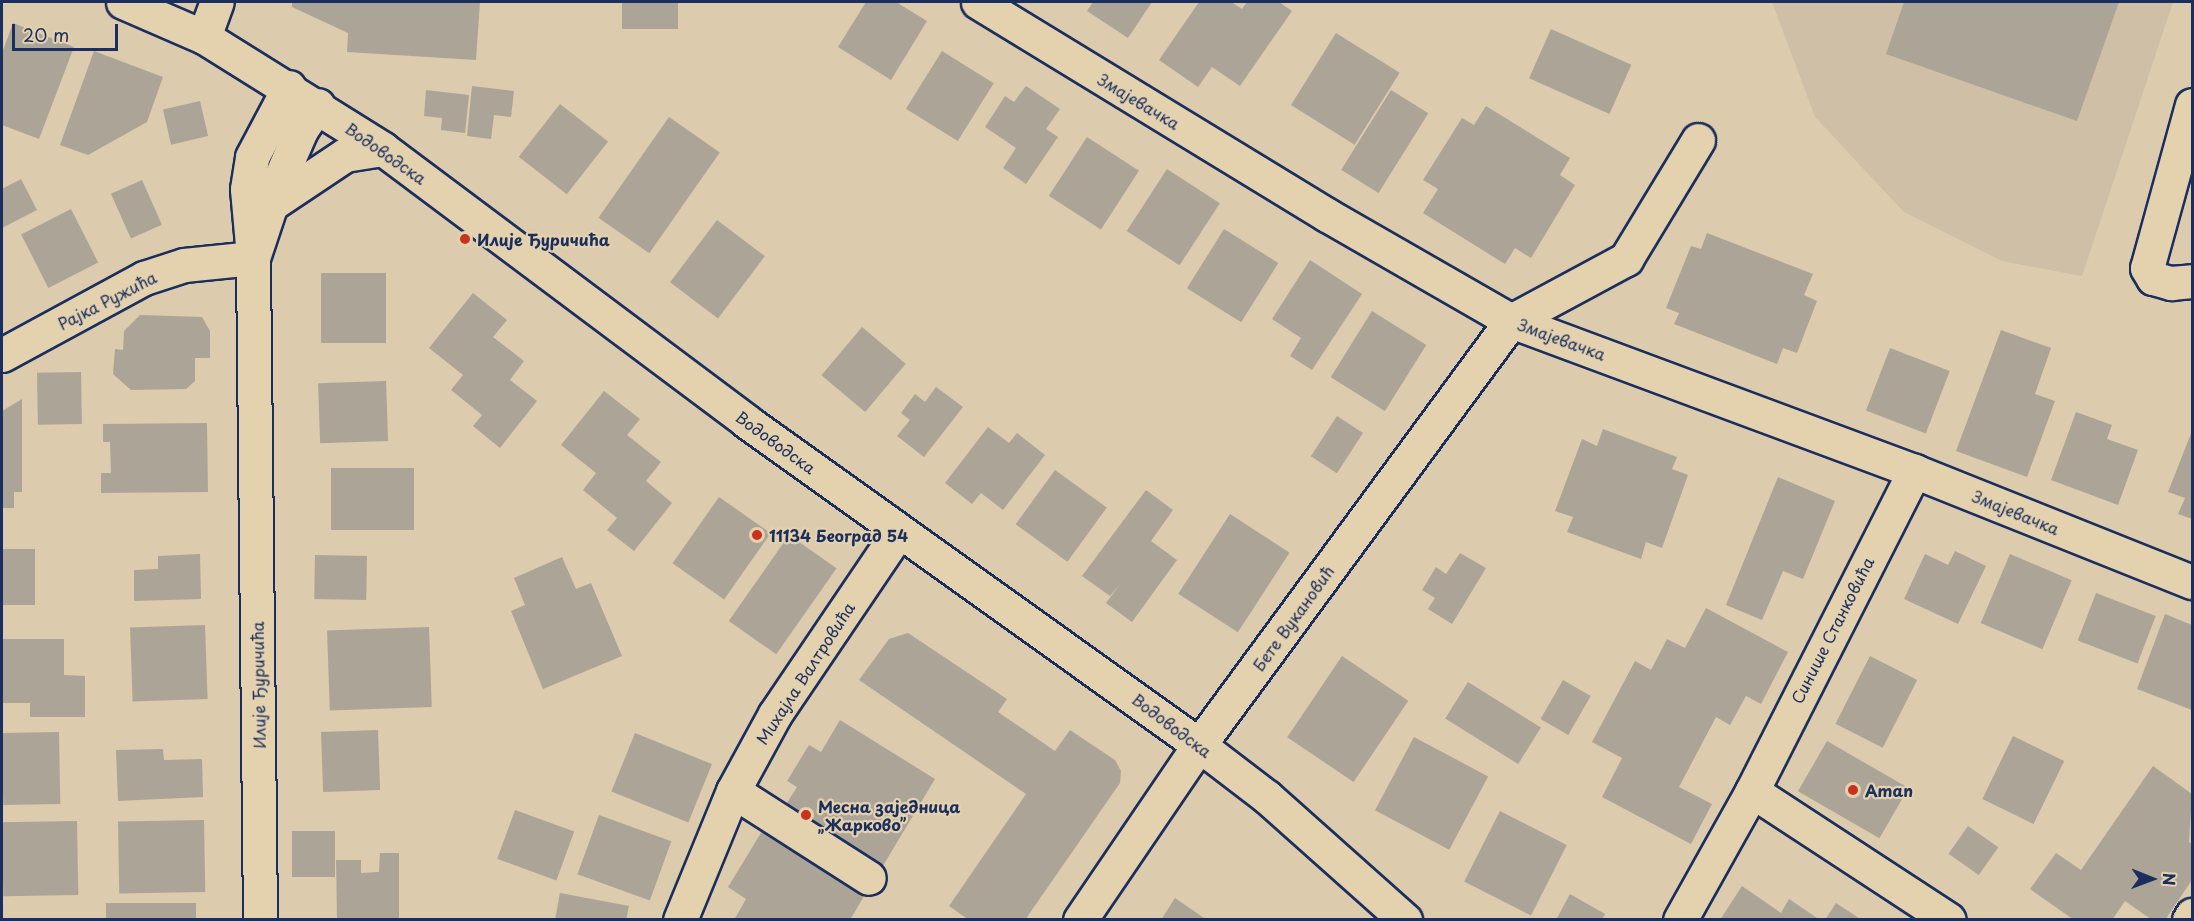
<!DOCTYPE html>
<html>
<head>
<meta charset="utf-8">
<style>
  body { margin:0 }
  #map { position:relative; width:2194px; height:921px; overflow:hidden; background:#dccbac; font-family:"Playpen Sans",sans-serif }
  div>[style] { position:absolute }
  [style*='--x'] { left:calc(var(--x)*1px); top:calc(var(--y)*1px); width:calc(var(--w)*1px); rotate:calc(var(--a)*1deg) }
  .built>* { inset:0; background:#cebfa6 }
  .building>* { inset:0; background:#ada498; transform-origin:0 0 }
  .roads { filter:drop-shadow(2px 0 #1b2f5e) drop-shadow(-2px 0 #1b2f5e) drop-shadow(0 2px #1b2f5e) drop-shadow(0 -2px #1b2f5e) }
  .minor>* { height:33px; margin:-16.5px; padding:0 16.5px; transform-origin:16.5px; border-radius:16.5px; background:#e4d2af }
  .dots>* { width:16px; height:16px; translate:-50% -50%; box-sizing:border-box; border:3px solid #e4d2af; border-radius:50% }
  span { translate:-50% -50%; white-space:nowrap; text-align:center; line-height:1.15; -webkit-text-stroke:4.5px #e4d2af; paint-order:stroke }
  .street-label { font-size:16px; color:#1b2f5e }
  .poi-label { font-size:16px; color:#1b2f5e; font-weight:700 }
  .left { translate:0 -50%; text-align:left }
  .frame { position:absolute; inset:0; border:3px solid #1b2f5e; pointer-events:none }
  .north { position:absolute; left:2122px; top:849px; width:60px; height:60px; -webkit-text-stroke:4px #e4d2af; paint-order:stroke; rotate:91deg; font-size:16px; font-weight:700; line-height:24px; text-align:center; color:#1b2f5e }
  .north::after { content:''; display:block; margin:auto; width:21px; height:27px; background:#1b2f5e; clip-path:polygon(50% 0,100% 100%,50% 72%,0 100%) }
  .scale { position:absolute; left:12px; top:24px; width:106px; height:27px; box-sizing:border-box; border:3px solid #1b2f5e; border-top:0; padding-left:8px; font-size:18px; line-height:21px; white-space:nowrap; color:#1b2f5e; -webkit-text-stroke:4px #e4d2af; paint-order:stroke }
</style>
</head>
<body>
<div id="map">
  <div class="built">
    <i style="clip-path:polygon(1772px 2px,2173px 2px,2082px 276px,2002px 261px,1904px 212px,1815px 117px)"></i>
  </div>
  <div class="building">
    <i style="clip-path:polygon(292px 2px,480px 2px,476px 60px,347px 52px,348px 33px,292px 7px)"></i>
    <i style="left:622px;top:2px;width:56px;height:27px"></i>
    <i style="clip-path:polygon(866px 2px,896px 2px,927px 21px,891px 80px,838px 47px)"></i>
    <i style="clip-path:polygon(1093px 2px,1152px 2px,1128px 38px,1087px 11px)"></i>
    <i style="clip-path:polygon(1199px 2px,1231px 2px,1242px 9px,1247px 2px,1279px 2px,1292px 11px,1240px 86px,1212px 67px,1198px 87px,1159px 60px)"></i>
    <i style="clip-path:polygon(1904px 2px,2119px 2px,2077px 121px,1886px 54px)"></i>
    <i style="clip-path:polygon(13px 23px,74px 47px,39px 139px,2px 125px,2px 53px)"></i>
    <i style="left:1551px;top:29px;width:88px;height:54px;rotate:24deg"></i>
    <i style="left:1336px;top:33px;width:75px;height:85px;rotate:32deg"></i>
    <i style="clip-path:polygon(94px 51px,163px 77px,147px 122px,88px 155px,60px 145px)"></i>
    <i style="left:942px;top:51px;width:61px;height:68px;rotate:32deg"></i>
    <i style="clip-path:polygon(472px 86px,514px 91px,511px 117px,494px 115px,491px 139px,467px 136px)"></i>
    <i style="clip-path:polygon(1026px 86px,1060px 109px,1046px 129px,1058px 137px,1026px 184px,1003px 168px,1016px 148px,985px 127px,1005px 96px,1014px 102px)"></i>
    <i style="clip-path:polygon(426px 90px,469px 95px,465px 133px,441px 130px,442px 118px,424px 116px)"></i>
    <i style="left:1391px;top:90px;width:44px;height:94px;rotate:32deg"></i>
    <i style="left:200px;top:101px;width:36px;height:38px;rotate:77deg"></i>
    <i style="left:560px;top:104px;width:61px;height:67px;rotate:38deg"></i>
    <i style="clip-path:polygon(1486px 106px,1570px 158px,1560px 175px,1575px 185px,1531px 258px,1515px 248px,1505px 264px,1423px 213px,1438px 189px,1423px 180px,1462px 118px,1474px 125px)"></i>
    <i style="left:669px;top:117px;width:62px;height:123px;rotate:35deg"></i>
    <i style="left:1087px;top:137px;width:62px;height:70px;rotate:33deg"></i>
    <i style="left:1167px;top:169px;width:63px;height:74px;rotate:33deg"></i>
    <i style="clip-path:polygon(21px 179px,37px 210px,2px 228px,2px 189px)"></i>
    <i style="left:142px;top:180px;width:49px;height:34px;rotate:66deg"></i>
    <i style="left:71px;top:209px;width:60px;height:56px;rotate:63deg"></i>
    <i style="left:717px;top:220px;width:60px;height:78px;rotate:37deg"></i>
    <i style="left:1224px;top:229px;width:64px;height:70px;rotate:32deg"></i>
    <i style="clip-path:polygon(1707px 233px,1813px 274px,1804px 295px,1817px 301px,1797px 353px,1783px 348px,1777px 364px,1674px 324px,1679px 313px,1666px 308px,1691px 246px,1701px 249px)"></i>
    <i style="clip-path:polygon(1310px 260px,1362px 294px,1312px 370px,1290px 356px,1301px 338px,1272px 319px)"></i>
    <i style="left:321px;top:273px;width:65px;height:70px"></i>
    <i style="clip-path:polygon(473px 293px,507px 320px,493px 337px,524px 361px,510px 380px,537px 401px,500px 448px,473px 426px,482px 415px,451px 390px,463px 375px,429px 348px)"></i>
    <i style="left:1372px;top:311px;width:64px;height:78px;rotate:32deg"></i>
    <i style="clip-path:polygon(140px 315px,202px 317px,210px 331px,210px 358px,195px 358px,195px 381px,186px 389px,131px 390px,113px 374px,115px 349px,123px 350px,124px 331px)"></i>
    <i style="left:862px;top:327px;width:57px;height:63px;rotate:40deg"></i>
    <i style="clip-path:polygon(2001px 330px,2051px 348px,2035px 394px,2055px 401px,2027px 477px,1956px 451px)"></i>
    <i style="left:1890px;top:348px;width:64px;height:67px;rotate:21deg"></i>
    <i style="left:81px;top:372px;width:52px;height:44px;rotate:89deg"></i>
    <i style="left:386px;top:381px;width:60px;height:68px;rotate:88deg"></i>
    <i style="clip-path:polygon(936px 387px,963px 407px,924px 457px,897px 436px,910px 420px,901px 413px,915px 394px,925px 402px)"></i>
    <i style="clip-path:polygon(604px 391px,640px 419px,627px 435px,661px 462px,646px 481px,672px 503px,634px 551px,607px 530px,617px 518px,583px 490px,596px 473px,561px 445px)"></i>
    <i style="clip-path:polygon(22px 399px,22px 492px,14px 492px,14px 508px,2px 508px,2px 411px)"></i>
    <i style="clip-path:polygon(2076px 412px,2112px 425px,2107px 439px,2138px 450px,2118px 505px,2051px 480px)"></i>
    <i style="left:1337px;top:416px;width:31px;height:48px;rotate:33deg"></i>
    <i style="clip-path:polygon(207px 423px,208px 492px,101px 493px,101px 473px,111px 473px,110px 442px,103px 442px,103px 424px)"></i>
    <i style="clip-path:polygon(988px 427px,1009px 443px,1017px 433px,1045px 455px,1003px 510px,981px 493px,972px 504px,945px 483px)"></i>
    <i style="clip-path:polygon(1603px 429px,1677px 457px,1672px 469px,1688px 475px,1662px 548px,1646px 542px,1641px 559px,1567px 532px,1573px 517px,1555px 511px,1582px 439px,1597px 446px)"></i>
    <i style="clip-path:polygon(2192px 431px,2192px 519px,2178px 514px,2185px 498px,2168px 492px)"></i>
    <i style="left:414px;top:468px;width:62px;height:83px;rotate:90deg"></i>
    <i style="left:1055px;top:470px;width:64px;height:67px;rotate:36deg"></i>
    <i style="clip-path:polygon(1778px 477px,1835px 501px,1803px 579px,1783px 571px,1762px 620px,1726px 605px)"></i>
    <i style="clip-path:polygon(1146px 490px,1173px 510px,1151px 541px,1177px 560px,1132px 622px,1106px 603px,1121px 583px,1110px 596px,1082px 576px)"></i>
    <i style="left:719px;top:497px;width:63px;height:81px;rotate:35deg"></i>
    <i style="left:1230px;top:514px;width:71px;height:95px;rotate:33deg"></i>
    <i style="left:789px;top:535px;width:58px;height:105px;rotate:35deg"></i>
    <i style="left:2px;top:549px;width:33px;height:56px"></i>
    <i style="clip-path:polygon(1955px 551px,1986px 566px,1958px 624px,1904px 599px,1925px 554px,1948px 565px)"></i>
    <i style="clip-path:polygon(1460px 553px,1486px 568px,1452px 624px,1428px 609px,1435px 598px,1422px 590px,1436px 567px,1446px 574px)"></i>
    <i style="clip-path:polygon(200px 554px,201px 599px,134px 601px,134px 570px,158px 569px,158px 556px)"></i>
    <i style="left:2010px;top:554px;width:67px;height:75px;rotate:23deg"></i>
    <i style="left:315px;top:555px;width:52px;height:44px;rotate:1deg"></i>
    <i style="clip-path:polygon(562px 557px,576px 589px,591px 583px,622px 656px,543px 689px,511px 611px,525px 605px,514px 578px)"></i>
    <i style="left:2096px;top:593px;width:64px;height:51px;rotate:21deg"></i>
    <i style="clip-path:polygon(1706px 608px,1788px 652px,1761px 704px,1746px 696px,1730px 725px,1716px 717px,1679px 787px,1712px 804px,1691px 844px,1602px 797px,1622px 758px,1592px 742px,1635px 661px,1651px 670px,1667px 639px,1685px 648px)"></i>
    <i style="clip-path:polygon(2165px 614px,2192px 625px,2192px 710px,2137px 689px)"></i>
    <i style="left:205px;top:625px;width:74px;height:75px;rotate:88deg"></i>
    <i style="left:429px;top:627px;width:80px;height:102px;rotate:88deg"></i>
    <i style="clip-path:polygon(908px 633px,1007px 699px,998px 712px,1055px 751px,1070px 730px,1115px 760px,1121px 771px,1120px 783px,1025px 920px,969px 920px,949px 906px,1026px 794px,859px 680px,889px 639px)"></i>
    <i style="clip-path:polygon(2px 639px,64px 639px,64px 675px,85px 676px,85px 717px,30px 717px,30px 703px,2px 703px)"></i>
    <i style="left:1342px;top:656px;width:80px;height:98px;rotate:34deg"></i>
    <i style="left:1870px;top:656px;width:53px;height:76px;rotate:27deg"></i>
    <i style="left:1563px;top:680px;width:32px;height:45px;rotate:30deg"></i>
    <i style="left:1468px;top:682px;width:86px;height:43px;rotate:32deg"></i>
    <i style="clip-path:polygon(840px 720px,935px 779px,878px 874px,780px 814px,797px 787px,787px 781px,809px 745px,821px 752px)"></i>
    <i style="left:378px;top:730px;width:60px;height:57px;rotate:88deg"></i>
    <i style="left:59px;top:732px;width:72px;height:57px;rotate:89deg"></i>
    <i style="left:635px;top:733px;width:83px;height:63px;rotate:22deg"></i>
    <i style="left:2013px;top:736px;width:57px;height:70px;rotate:26deg"></i>
    <i style="left:1414px;top:737px;width:84px;height:83px;rotate:28deg"></i>
    <i style="left:1827px;top:741px;width:94px;height:58px;rotate:30deg"></i>
    <i style="clip-path:polygon(163px 749px,164px 760px,202px 759px,203px 797px,118px 801px,116px 750px)"></i>
    <i style="clip-path:polygon(2153px 766px,2192px 794px,2189px 842px,2192px 844px,2192px 880px,2165px 920px,2152px 920px,2125px 901px,2112px 920px,2074px 920px,2030px 889px,2056px 853px,2081px 870px)"></i>
    <i style="left:515px;top:810px;width:63px;height:52px;rotate:20deg"></i>
    <i style="left:1500px;top:811px;width:75px;height:79px;rotate:27deg"></i>
    <i style="left:599px;top:815px;width:77px;height:63px;rotate:20deg"></i>
    <i style="left:204px;top:820px;width:72px;height:86px;rotate:89deg"></i>
    <i style="left:77px;top:821px;width:74px;height:75px;rotate:89deg"></i>
    <i style="left:1968px;top:826px;width:37px;height:34px;rotate:35deg"></i>
    <i style="clip-path:polygon(764px 828px,867px 891px,850px 920px,734px 920px,746px 899px,728px 887px)"></i>
    <i style="left:292px;top:831px;width:43px;height:46px"></i>
    <i style="clip-path:polygon(380px 853px,399px 853px,399px 918px,337px 918px,336px 860px,361px 860px,361px 873px,379px 872px)"></i>
    <i style="clip-path:polygon(1742px 886px,1781px 913px,1789px 899px,1820px 920px,1720px 920px)"></i>
    <i style="clip-path:polygon(560px 893px,629px 906px,626px 920px,555px 920px)"></i>
    <i style="clip-path:polygon(1570px 894px,1605px 914px,1602px 920px,1556px 920px)"></i>
    <i style="clip-path:polygon(1175px 898px,1207px 920px,1161px 920px)"></i>
    <i style="left:196px;top:903px;width:17px;height:90px;rotate:90deg"></i>
    <i style="clip-path:polygon(1836px 903px,1862px 920px,1825px 920px)"></i>
  </div>
  <div class="roads">
    <div class="minor">
      <i style="--x:123;--y:2;--w:88;--a:23.4"></i>
      <i style="--x:204;--y:37;--w:211;--a:32"></i>
      <i style="--x:383;--y:149;--w:454;--a:36.8"></i>
      <i style="--x:746;--y:421;--w:557;--a:35.57"></i>
      <i style="--x:1199;--y:745;--w:86;--a:37.4"></i>
      <i style="--x:1267;--y:797;--w:185;--a:41.7"></i>
      <i style="--x:978;--y:2;--w:409;--a:31.4"></i>
      <i style="--x:1327;--y:215;--w:212;--a:29.9"></i>
      <i style="--x:1511;--y:321;--w:430;--a:20.4"></i>
      <i style="--x:1914;--y:471;--w:299;--a:21.8"></i>
      <i style="--x:204;--y:37;--w:37;--a:-70"></i>
      <i style="--x:2192;--y:105;--w:169;--a:105.4"></i>
      <i style="--x:2147;--y:268;--w:12;--a:59"></i>
      <i style="--x:2153;--y:278;--w:19;--a:16"></i>
      <i style="--x:2171;--y:283;--w:21;--a:-5"></i>
      <i style="--x:270;--y:205;--w:90;--a:-33.7"></i>
      <i style="--x:345;--y:155;--w:38;--a:-9"></i>
      <i style="--x:252;--y:245;--w:56;--a:-95.1"></i>
      <i style="--x:247;--y:189;--w:32;--a:-81"></i>
      <i style="--x:252;--y:157;--w:79;--a:-62.1"></i>
      <i style="--x:2;--y:355;--w:162;--a:-28.5"></i>
      <i style="--x:144;--y:278;--w:42;--a:-18"></i>
      <i style="--x:184;--y:265;--w:69;--a:-5.8"></i>
      <i style="--x:733;--y:791;--w:161;--a:32.6"></i>
      <i style="--x:1752;--y:791;--w:235;--a:33.2"></i>
      <i style="--x:260;--y:920;--w:662;--a:-90.61"></i>
      <i style="--x:253;--y:258;--w:79;--a:-71.6"></i>
      <i style="--x:278;--y:183;--w:58;--a:-66.5"></i>
      <i style="--x:301;--y:130;--w:30;--a:-56"></i>
      <i style="--x:680;--y:920;--w:139;--a:-67.7"></i>
      <i style="--x:733;--y:791;--w:88;--a:-61.4"></i>
      <i style="--x:775;--y:714;--w:221;--a:-55.9"></i>
      <i style="--x:1080;--y:920;--w:212;--a:-55.8"></i>
      <i style="--x:1199;--y:745;--w:526;--a:-53.65"></i>
      <i style="--x:1511;--y:321;--w:131;--a:-28.3"></i>
      <i style="--x:1626;--y:259;--w:139;--a:-58.8"></i>
      <i style="--x:1680;--y:920;--w:148;--a:-60.8"></i>
      <i style="--x:1752;--y:791;--w:359;--a:-63.1"></i>
      <i style="--x:2189;--y:920;--w:6;--a:-59"></i>
    </div>
  </div>
  <div class="dots">
    <i style="left:465px;top:239px;background:#c8321e"></i>
    <i style="left:757px;top:535px;background:#c8321e"></i>
    <i style="left:1853px;top:790px;background:#c8321e"></i>
    <i style="left:806px;top:815px;background:#c8321e"></i>
  </div>
  <div class="street-label">
    <span style="left:1139px;top:101px;rotate:31deg">Змајевачка</span>
    <span style="left:386px;top:153px;rotate:35deg">Водоводска</span>
    <span style="left:107px;top:300px;rotate:-27deg">Рајка Ружића</span>
    <span style="left:1562px;top:339px;rotate:20deg">Змајевачка</span>
    <span style="left:776px;top:442px;rotate:36deg">Водоводска</span>
    <span style="left:2016px;top:512px;rotate:22deg">Змајевачка</span>
    <span style="left:1293px;top:618px;rotate:-54deg">Бете Вукановић</span>
    <span style="left:1832px;top:630px;rotate:-63deg">Синише Станковића</span>
    <span style="left:805px;top:673px;rotate:-57deg">Михајла Валтровића</span>
    <span style="left:258px;top:685px;rotate:-91deg">Илије Ђуричића</span>
    <span style="left:1172px;top:725px;rotate:37deg">Водоводска</span>
  </div>
  <div class="poi-label">
    <span class="left" style="left:477px;top:239px">Илије Ђуричића</span>
    <span class="left" style="left:769px;top:535px">11134 Београд 54</span>
    <span class="left" style="left:1865px;top:790px">Aman</span>
    <span class="left" style="left:818px;top:815px">Месна заједница<br>„Жарково”</span>
  </div>
  <div class="frame"></div>
  <div class="north">N</div>
  <div class="scale">20 m</div>
</div>
</body>
</html>
